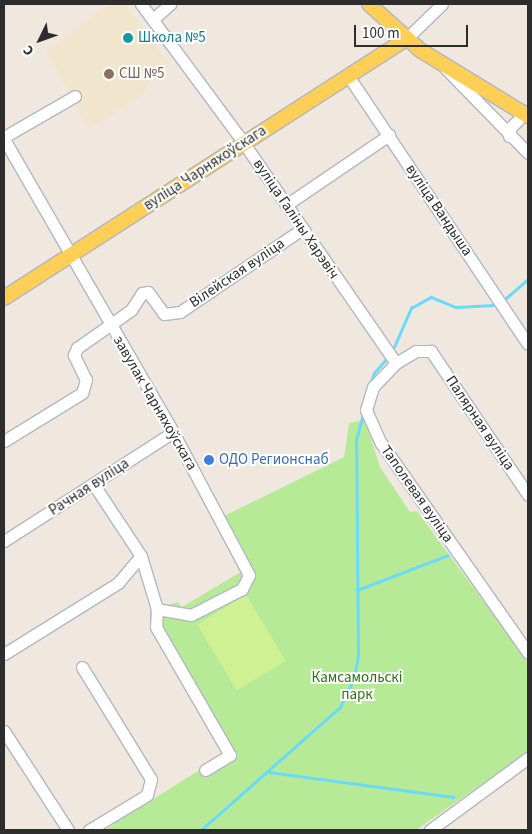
<!DOCTYPE html>
<html>
<head>
<meta charset="utf-8">
<style>
  body { margin:0 }
  #map { position:relative; width:532px; height:834px; overflow:hidden; background:#f0e8df; font-family:"Source Sans 3",sans-serif }
  div>[style] { position:absolute }
  [style*='--x'] { left:calc(var(--x)*1px); top:calc(var(--y)*1px); width:calc(var(--w)*1px); rotate:calc(var(--a)*1deg) }
  .education>* { inset:0; background:#f2e5ce }
  .green>* { inset:0; background:#b7ea97 }
  .pitch>* { inset:0; background:#cef293; transform-origin:0 0 }
  .stream>* { height:2.5px; margin:-1.25px; padding:0 1.25px; transform-origin:1.25px; border-radius:1.25px; background:#6adaf9 }
  .roads { filter:drop-shadow(1px 0 #b3b6c2) drop-shadow(-1px 0 #b3b6c2) drop-shadow(0 1px #b3b6c2) drop-shadow(0 -1px #b3b6c2) }
  .minor>* { height:11px; margin:-5.5px; padding:0 5.5px; transform-origin:5.5px; border-radius:5.5px; background:#fff }
  .major>* { height:14px; margin:-7px; padding:0 7px; transform-origin:7px; border-radius:7px; background:#fdcf57 }
  .dots>* { width:14px; height:14px; translate:-50% -50%; box-sizing:border-box; border:2px solid #fff; border-radius:50% }
  span { translate:-50% -50%; white-space:nowrap; text-align:center; line-height:1.15; -webkit-text-stroke:4px #fff; paint-order:stroke }
  .culture-label { font-size:15px; color:#0d838f }
  .left { translate:0 -50%; text-align:left }
  .education-label { font-size:15px; color:#785e54 }
  .street-label { font-size:15px; color:#2d2d2d }
  .shop-label { font-size:15px; color:#366cbe }
  .park-label { font-size:15px; color:#2c7314 }
  .frame { position:absolute; inset:0; border:5px solid #2d2d2d; pointer-events:none }
  .north { position:absolute; left:15px; top:15px; width:50px; height:50px; -webkit-text-stroke:4px #fff; paint-order:stroke; rotate:228deg; font-size:14px; font-weight:700; line-height:20px; text-align:center; color:#2d2d2d }
  .north::after { content:''; display:block; margin:auto; width:18px; height:22px; background:#2d2d2d; clip-path:polygon(50% 0,100% 100%,50% 72%,0 100%) }
  .scale { position:absolute; left:354px; top:25px; width:114px; height:22px; box-sizing:border-box; border:2px solid #2d2d2d; border-top:0; padding-left:6px; font-size:15px; line-height:18px; white-space:nowrap; color:#2d2d2d; -webkit-text-stroke:4px #fff; paint-order:stroke }
</style>
</head>
<body>
<div id="map">
  <div class="education">
    <i style="clip-path:polygon(109px 4px,126px 4px,170px 65px,146px 84px,145px 93px,89px 130px,46px 50px)"></i>
  </div>
  <div class="green">
    <i style="clip-path:polygon(365px 420px,380px 467px,410px 512px,417px 511px,528px 662px,528px 752px,416px 830px,105px 830px,115px 824px,114px 819px,151px 798px,152px 800px,231px 750px,158px 620px,163px 617px,165px 606px,178px 602px,182px 607px,244px 570px,218px 519px,344px 457px,349px 423px)"></i>
  </div>
  <div class="pitch">
    <i style="left:246px;top:595px;width:77px;height:57px;rotate:59deg"></i>
  </div>
  <div class="stream">
    <i style="--x:505;--y:299;--w:30;--a:-41"></i>
    <i style="--x:394;--y:347;--w:43;--a:-66.4"></i>
    <i style="--x:411;--y:308;--w:23;--a:-29"></i>
    <i style="--x:431;--y:297;--w:27;--a:22"></i>
    <i style="--x:456;--y:307;--w:37;--a:-3"></i>
    <i style="--x:371;--y:382;--w:9;--a:-72"></i>
    <i style="--x:374;--y:373;--w:18;--a:-49"></i>
    <i style="--x:357;--y:590;--w:97;--a:-21"></i>
    <i style="--x:269;--y:772;--w:186;--a:7.7"></i>
    <i style="--x:201;--y:830;--w:186;--a:-41.5"></i>
    <i style="--x:340;--y:707;--w:32;--a:-64"></i>
    <i style="--x:354;--y:678;--w:22;--a:-80"></i>
    <i style="--x:358;--y:656;--w:216;--a:-90.5"></i>
    <i style="--x:356;--y:440;--w:27;--a:-75"></i>
  </div>
  <div class="roads">
    <div class="minor">
      <i style="--x:141;--y:4;--w:163;--a:53.5"></i>
      <i style="--x:238;--y:135;--w:277;--a:55.3"></i>
      <i style="--x:153;--y:19;--w:23;--a:-41"></i>
      <i style="--x:406;--y:39;--w:50;--a:-44.2"></i>
      <i style="--x:446;--y:69;--w:117;--a:45.7"></i>
      <i style="--x:349;--y:77;--w:321;--a:56.2"></i>
      <i style="--x:509;--y:136;--w:8;--a:-83"></i>
      <i style="--x:510;--y:128;--w:20;--a:-45"></i>
      <i style="--x:4;--y:137;--w:82;--a:-30"></i>
      <i style="--x:4;--y:139;--w:338;--a:60"></i>
      <i style="--x:173;--y:432;--w:162;--a:62"></i>
      <i style="--x:249;--y:575;--w:16;--a:117"></i>
      <i style="--x:242;--y:589;--w:57;--a:153"></i>
      <i style="--x:191;--y:615;--w:35;--a:-170"></i>
      <i style="--x:286;--y:205;--w:125;--a:-34.2"></i>
      <i style="--x:4;--y:441;--w:92;--a:-31.6"></i>
      <i style="--x:82;--y:393;--w:14;--a:-73"></i>
      <i style="--x:86;--y:380;--w:28;--a:-116"></i>
      <i style="--x:74;--y:355;--w:8;--a:-67"></i>
      <i style="--x:77;--y:348;--w:66;--a:-35.1"></i>
      <i style="--x:131;--y:310;--w:20;--a:-57"></i>
      <i style="--x:142;--y:293;--w:6;--a:-9"></i>
      <i style="--x:148;--y:292;--w:27;--a:54"></i>
      <i style="--x:164;--y:314;--w:16;--a:-7"></i>
      <i style="--x:180;--y:312;--w:148;--a:-34.2"></i>
      <i style="--x:94;--y:485;--w:85;--a:56.5"></i>
      <i style="--x:141;--y:556;--w:55;--a:73.2"></i>
      <i style="--x:157;--y:609;--w:18;--a:93"></i>
      <i style="--x:156;--y:627;--w:148;--a:60"></i>
      <i style="--x:230;--y:755;--w:29;--a:149"></i>
      <i style="--x:528;--y:495;--w:174;--a:-124"></i>
      <i style="--x:431;--y:351;--w:15;--a:180"></i>
      <i style="--x:416;--y:351;--w:23;--a:149"></i>
      <i style="--x:396;--y:363;--w:33;--a:134"></i>
      <i style="--x:373;--y:387;--w:24;--a:107"></i>
      <i style="--x:366;--y:410;--w:36;--a:66"></i>
      <i style="--x:381;--y:443;--w:256;--a:55"></i>
      <i style="--x:4;--y:541;--w:201;--a:-32.8"></i>
      <i style="--x:4;--y:654;--w:134;--a:-31.9"></i>
      <i style="--x:118;--y:583;--w:35;--a:-50"></i>
      <i style="--x:82;--y:667;--w:132;--a:58.4"></i>
      <i style="--x:151;--y:779;--w:16;--a:104"></i>
      <i style="--x:147;--y:795;--w:68;--a:148.9"></i>
      <i style="--x:4;--y:731;--w:118;--a:57.1"></i>
      <i style="--x:430;--y:830;--w:122;--a:-36.3"></i>
    </div>
    <div class="major">
      <i style="--x:369;--y:4;--w:69;--a:42"></i>
      <i style="--x:420;--y:50;--w:127;--a:31.4"></i>
      <i style="--x:4;--y:298;--w:478;--a:-32.8"></i>
    </div>
  </div>
  <div class="dots">
    <i style="left:128px;top:38px;background:#0f9aa8"></i>
    <i style="left:109px;top:74px;background:#8d6e63"></i>
    <i style="left:209px;top:460px;background:#3f7fe0"></i>
  </div>
  <div class="culture-label">
    <span class="left" style="left:138px;top:38px">Школа №5</span>
  </div>
  <div class="education-label">
    <span class="left" style="left:119px;top:74px">СШ №5</span>
  </div>
  <div class="street-label">
    <span style="left:205px;top:168px;rotate:-33deg">вуліца Чарняхоўскага</span>
    <span style="left:439px;top:210px;rotate:56deg">вуліца Вандыша</span>
    <span style="left:296px;top:219px;rotate:56deg">вуліца Галіны Харэвіч</span>
    <span style="left:237px;top:273px;rotate:-34deg">Вілейская вуліца</span>
    <span style="left:155px;top:403px;rotate:60deg">завулак Чарняхоўскага</span>
    <span style="left:480px;top:423px;rotate:56deg">Палярная вуліца</span>
    <span style="left:89px;top:487px;rotate:-33deg">Рачная вуліца</span>
    <span style="left:417px;top:494px;rotate:55deg">Таполевая вуліца</span>
  </div>
  <div class="shop-label">
    <span class="left" style="left:219px;top:460px">ОДО Регионснаб</span>
  </div>
  <div class="park-label">
    <span style="left:357px;top:686px">Камсамольскі<br>парк</span>
  </div>
  <div class="frame"></div>
  <div class="north">С</div>
  <div class="scale">100 m</div>
</div>
</body>
</html>
